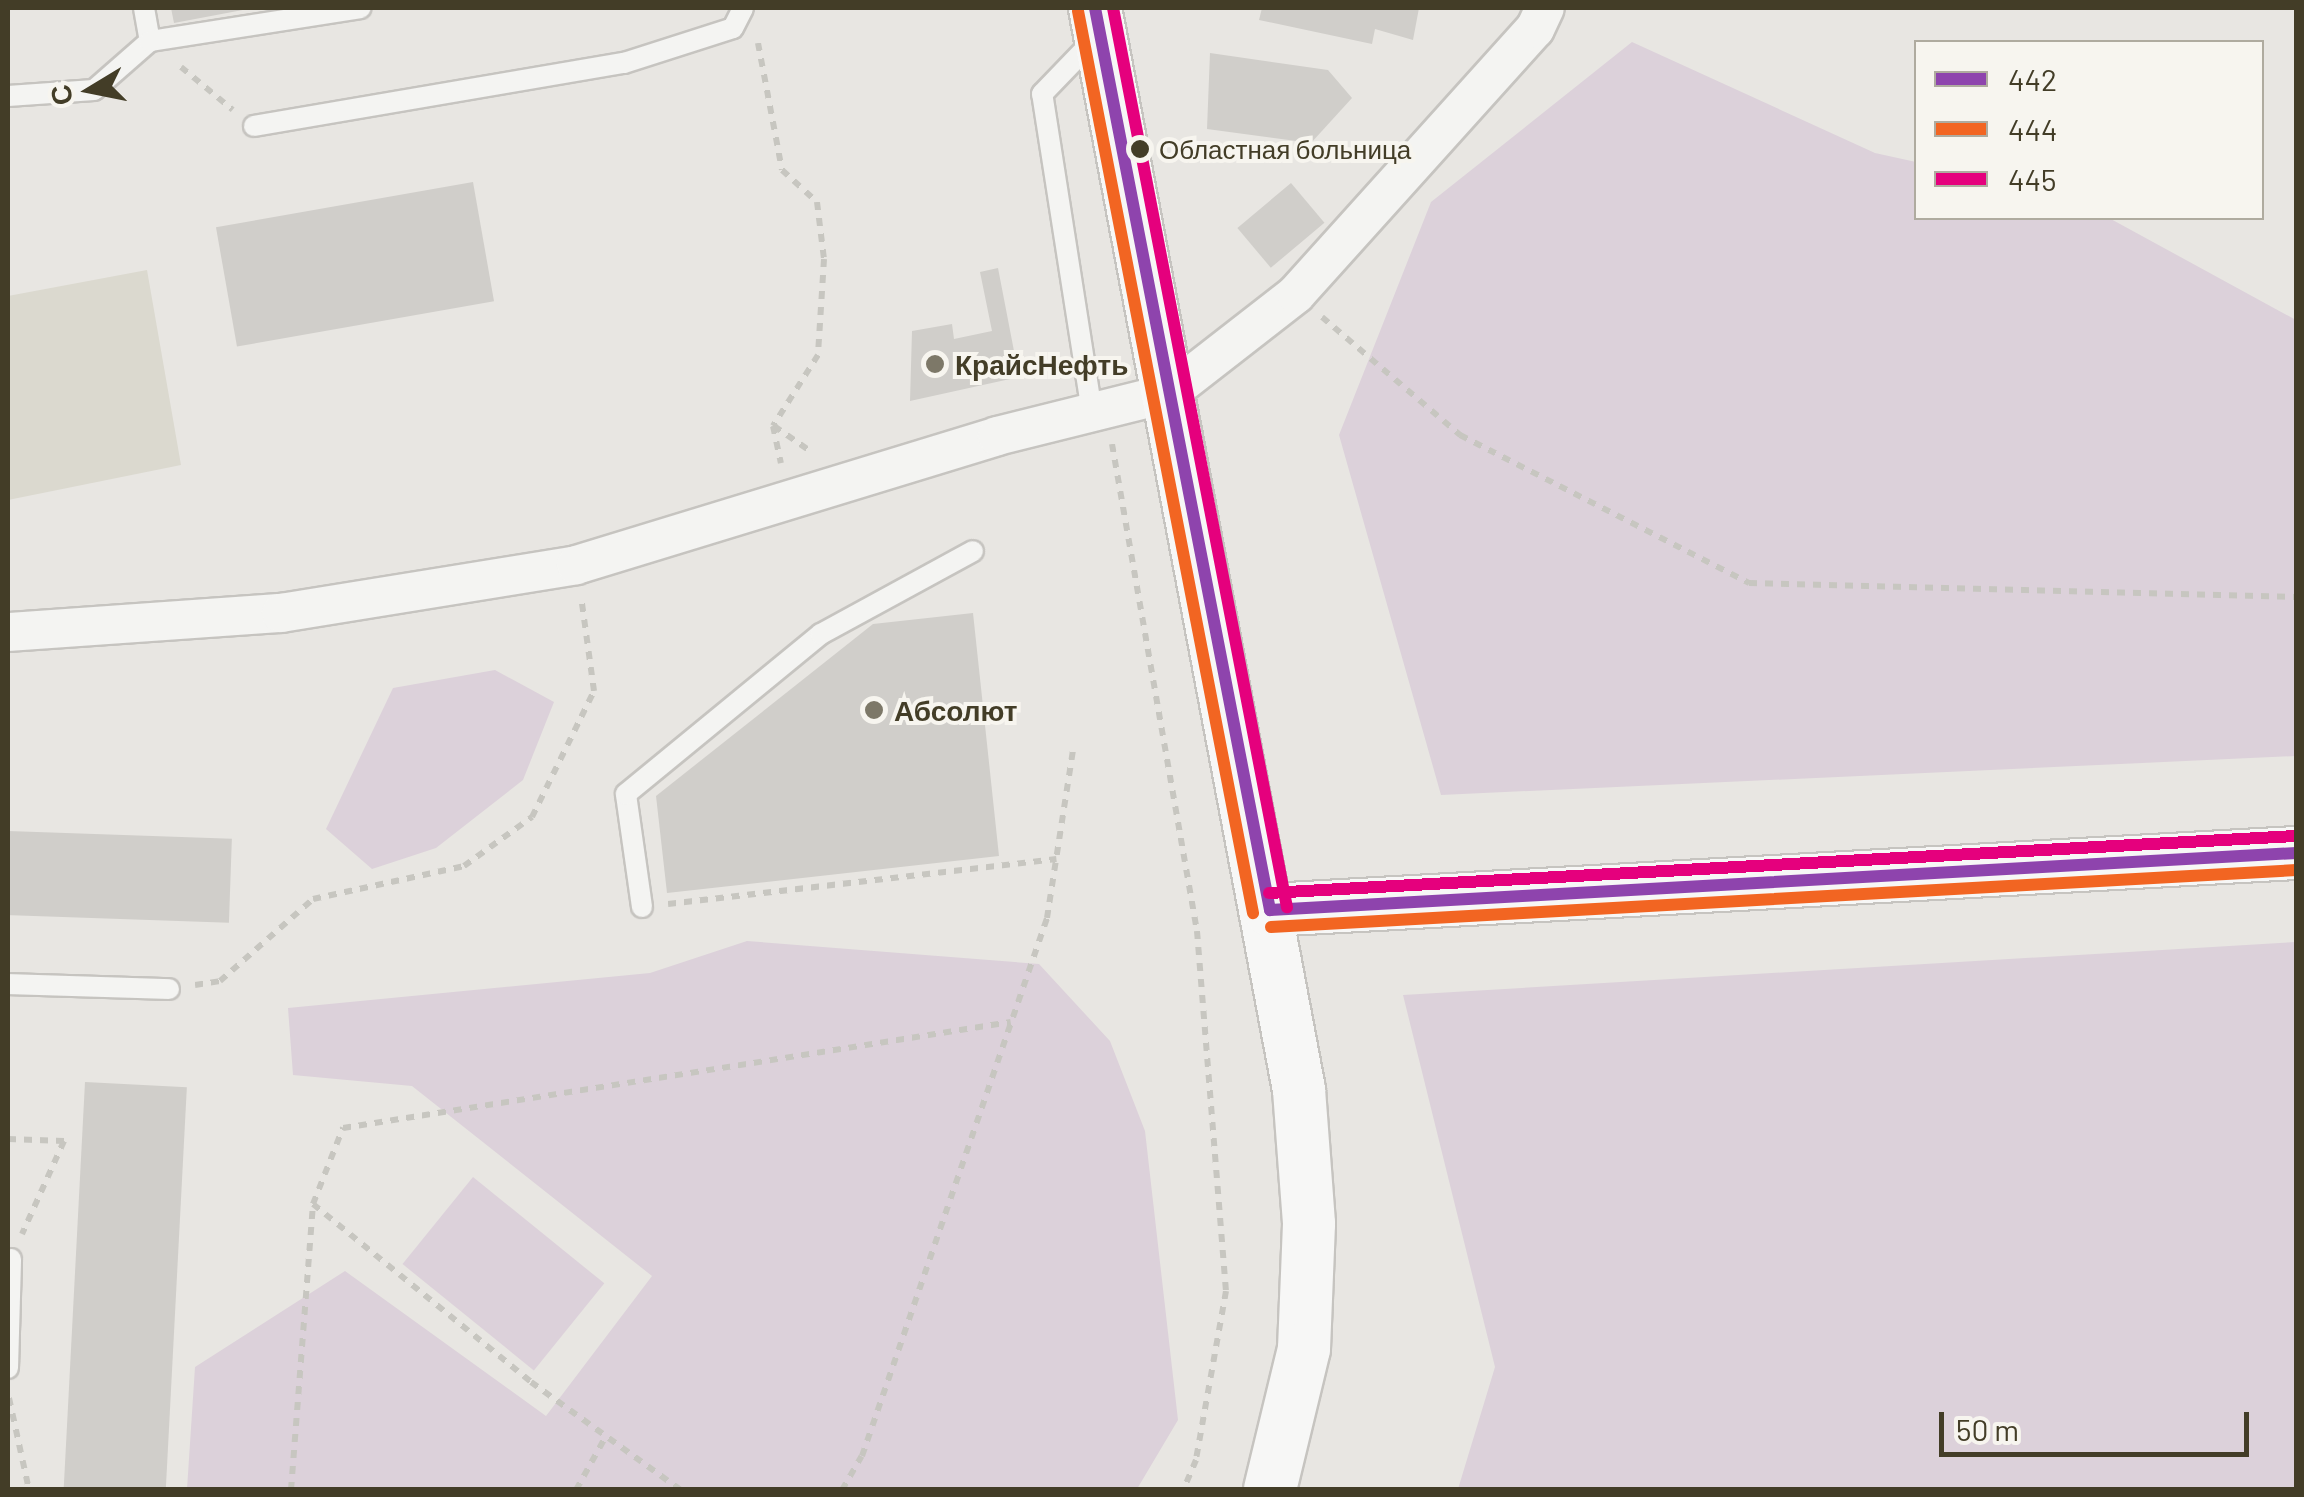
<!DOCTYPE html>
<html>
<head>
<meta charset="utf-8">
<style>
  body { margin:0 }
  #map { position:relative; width:2304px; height:1497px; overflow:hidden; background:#e8e6e2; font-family:Barlow,sans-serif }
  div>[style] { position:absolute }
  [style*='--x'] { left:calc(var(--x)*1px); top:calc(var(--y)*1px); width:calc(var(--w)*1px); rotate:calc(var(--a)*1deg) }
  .built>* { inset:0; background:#dbd9cf }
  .green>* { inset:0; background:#dcd1da; transform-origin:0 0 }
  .building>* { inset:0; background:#d0ceca; transform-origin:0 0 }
  .path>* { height:6px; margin-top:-3px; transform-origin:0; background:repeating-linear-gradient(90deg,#c7c6c0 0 8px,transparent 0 16px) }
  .roads { filter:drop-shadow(2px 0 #c6c4c0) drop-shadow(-2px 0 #c6c4c0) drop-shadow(0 2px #c6c4c0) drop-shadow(0 -2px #c6c4c0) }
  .lane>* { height:20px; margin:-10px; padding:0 10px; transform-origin:10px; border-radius:10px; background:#f4f4f2 }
  .street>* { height:38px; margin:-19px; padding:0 19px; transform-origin:19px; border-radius:19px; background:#f4f4f2 }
  .secondary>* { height:52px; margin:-26px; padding:0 26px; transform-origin:26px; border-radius:26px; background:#f7f7f6 }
  .bus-1>* { height:12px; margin:-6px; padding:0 6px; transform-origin:6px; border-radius:6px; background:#8e44ad }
  .bus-2>* { height:12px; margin:-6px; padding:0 6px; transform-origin:6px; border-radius:6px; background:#f26522 }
  .bus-3>* { height:12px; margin:-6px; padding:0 6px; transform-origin:6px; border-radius:6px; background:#e5007d }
  .dots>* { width:28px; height:28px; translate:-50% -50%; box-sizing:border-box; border:5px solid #f7f5ef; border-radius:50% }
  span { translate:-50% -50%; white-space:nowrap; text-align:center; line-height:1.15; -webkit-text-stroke:8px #f7f5ef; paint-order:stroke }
  .bus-label { font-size:26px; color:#433d27 }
  .left { translate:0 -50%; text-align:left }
  .poi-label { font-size:28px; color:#433d27; font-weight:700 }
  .frame { position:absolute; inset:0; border:10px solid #433d27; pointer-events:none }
  .legend { position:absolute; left:1914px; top:40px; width:350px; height:180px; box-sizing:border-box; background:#f7f5ef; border:2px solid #afab9f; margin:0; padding:12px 18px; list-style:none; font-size:30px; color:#433d27 }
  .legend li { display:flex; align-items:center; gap:20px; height:50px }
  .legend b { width:50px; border:2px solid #afab9f }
  .north { position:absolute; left:40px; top:40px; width:100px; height:100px; -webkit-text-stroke:8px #f7f5ef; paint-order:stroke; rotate:260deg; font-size:28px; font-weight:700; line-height:40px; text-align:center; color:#433d27 }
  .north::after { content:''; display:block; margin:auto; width:35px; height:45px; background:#433d27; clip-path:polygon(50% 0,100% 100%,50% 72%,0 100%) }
  .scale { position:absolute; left:1939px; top:1412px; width:310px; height:45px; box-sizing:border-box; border:5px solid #433d27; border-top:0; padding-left:12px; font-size:30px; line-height:35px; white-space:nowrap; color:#433d27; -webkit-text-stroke:8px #f7f5ef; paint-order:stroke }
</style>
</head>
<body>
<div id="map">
  <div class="built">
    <i style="clip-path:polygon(147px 270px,181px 465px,8px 500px,8px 296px)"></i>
  </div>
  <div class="green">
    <i style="clip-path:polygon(1632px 42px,1875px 153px,1916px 162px,1916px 218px,2109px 218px,2296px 320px,2296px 756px,1441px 795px,1339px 435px,1431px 202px)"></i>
    <i style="clip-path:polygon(495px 670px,554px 702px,523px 780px,436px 848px,372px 869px,326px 829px,393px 688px)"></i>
    <i style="clip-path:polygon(747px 941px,1039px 964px,1110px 1041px,1145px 1131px,1178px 1420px,1137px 1489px,187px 1489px,195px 1367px,345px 1271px,546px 1416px,652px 1276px,412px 1086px,293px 1075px,288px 1008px,650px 973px)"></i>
    <i style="clip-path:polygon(2296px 942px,2296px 1489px,1458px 1489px,1495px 1367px,1403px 995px)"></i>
    <i style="left:473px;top:1177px;width:169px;height:112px;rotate:39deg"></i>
  </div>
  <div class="building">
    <i style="clip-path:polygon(171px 8px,247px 8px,248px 9px,174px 23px)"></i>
    <i style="clip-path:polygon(1262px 8px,1419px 8px,1413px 40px,1375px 29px,1372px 44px,1259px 20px)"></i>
    <i style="clip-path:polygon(1210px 53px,1328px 70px,1352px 98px,1311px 143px,1207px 129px)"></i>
    <i style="left:473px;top:182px;width:121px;height:261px;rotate:80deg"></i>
    <i style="left:1291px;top:183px;width:52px;height:70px;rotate:50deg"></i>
    <i style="clip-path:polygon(998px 268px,1019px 377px,910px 401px,912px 331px,952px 324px,954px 339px,992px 331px,980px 272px)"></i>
    <i style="clip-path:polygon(973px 613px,999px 856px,667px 893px,656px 796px,873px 624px)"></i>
    <i style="left:8px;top:831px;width:224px;height:84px;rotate:2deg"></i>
    <i style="left:85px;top:1082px;width:102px;height:408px;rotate:3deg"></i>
  </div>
  <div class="path">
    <i style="--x:758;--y:43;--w:129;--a:79.3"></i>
    <i style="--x:782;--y:170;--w:47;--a:42.4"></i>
    <i style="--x:817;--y:202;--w:57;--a:83"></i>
    <i style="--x:824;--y:259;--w:96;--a:93.6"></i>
    <i style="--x:818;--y:355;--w:84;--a:122.4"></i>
    <i style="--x:773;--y:426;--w:38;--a:78"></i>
    <i style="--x:181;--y:67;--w:67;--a:39.6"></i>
    <i style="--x:1322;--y:317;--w:182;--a:40.5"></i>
    <i style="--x:1460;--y:435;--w:325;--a:27.1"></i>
    <i style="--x:1749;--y:583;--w:547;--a:1.47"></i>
    <i style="--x:774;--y:426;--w:47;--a:34.7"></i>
    <i style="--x:1112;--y:444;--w:494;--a:80.1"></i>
    <i style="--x:1197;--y:931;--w:361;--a:85.4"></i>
    <i style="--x:1226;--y:1291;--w:172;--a:100.1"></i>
    <i style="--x:1196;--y:1460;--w:33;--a:113"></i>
    <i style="--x:668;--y:904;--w:391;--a:-6.6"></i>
    <i style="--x:195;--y:985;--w:25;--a:-9"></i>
    <i style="--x:220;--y:981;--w:124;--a:-41.4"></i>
    <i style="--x:313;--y:899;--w:155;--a:-12.3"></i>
    <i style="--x:464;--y:866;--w:84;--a:-35.8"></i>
    <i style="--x:532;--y:817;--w:140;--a:-63.8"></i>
    <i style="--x:594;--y:691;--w:89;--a:-97.8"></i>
    <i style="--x:8;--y:1139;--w:56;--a:2"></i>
    <i style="--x:64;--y:1141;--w:102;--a:114.3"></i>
    <i style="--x:313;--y:1204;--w:82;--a:-68.5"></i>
    <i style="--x:343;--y:1128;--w:676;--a:-9.02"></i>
    <i style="--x:9;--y:1398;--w:94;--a:77.7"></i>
    <i style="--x:291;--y:1490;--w:287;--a:-85.6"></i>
    <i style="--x:313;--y:1204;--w:281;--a:39.2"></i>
    <i style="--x:531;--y:1382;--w:185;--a:35.8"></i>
    <i style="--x:576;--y:1490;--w:62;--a:-60.9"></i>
    <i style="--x:842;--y:1490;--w:39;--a:-60"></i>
    <i style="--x:862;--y:1456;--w:569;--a:-71.02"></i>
    <i style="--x:1047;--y:918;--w:169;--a:-81.2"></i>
  </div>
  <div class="roads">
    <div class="lane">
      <i style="--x:144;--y:8;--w:34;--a:80"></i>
      <i style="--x:8;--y:96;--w:86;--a:-4"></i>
      <i style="--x:94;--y:90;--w:74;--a:-41.2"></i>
      <i style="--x:150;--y:41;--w:213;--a:-8.9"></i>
      <i style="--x:254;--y:126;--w:375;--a:-9.7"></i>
      <i style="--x:624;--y:63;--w:114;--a:-17.8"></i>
      <i style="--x:733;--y:28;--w:22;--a:-63"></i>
      <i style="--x:1092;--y:412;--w:322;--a:-98.9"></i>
      <i style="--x:1042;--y:94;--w:76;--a:-46.1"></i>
      <i style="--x:642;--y:907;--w:114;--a:-98.1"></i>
      <i style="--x:626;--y:794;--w:252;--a:-39.4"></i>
      <i style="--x:821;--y:634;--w:173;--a:-28.6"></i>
      <i style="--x:8;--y:984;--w:161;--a:1.8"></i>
      <i style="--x:8;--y:1368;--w:109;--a:-88.4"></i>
    </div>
    <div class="street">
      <i style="--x:8;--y:632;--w:274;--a:-4"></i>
      <i style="--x:281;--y:613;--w:299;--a:-9.2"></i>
      <i style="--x:576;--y:565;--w:440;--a:-17"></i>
      <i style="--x:997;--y:436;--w:177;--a:-14"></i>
      <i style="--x:1169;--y:393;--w:161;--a:-37.9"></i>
      <i style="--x:1296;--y:294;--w:357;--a:-48"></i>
      <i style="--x:1535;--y:29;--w:23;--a:-65"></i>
    </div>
    <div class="secondary">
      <i style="--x:1095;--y:8;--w:1101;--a:79.32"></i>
      <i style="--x:1299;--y:1090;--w:134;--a:85.7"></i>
      <i style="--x:1309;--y:1224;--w:125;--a:92.3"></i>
      <i style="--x:1304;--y:1349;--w:145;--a:103.6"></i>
      <i style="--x:1270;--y:910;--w:1028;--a:-3.18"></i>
    </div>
  </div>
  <div class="bus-1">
    <i style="--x:1095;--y:8;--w:919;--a:79.02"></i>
    <i style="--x:1270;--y:910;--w:1028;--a:-3.18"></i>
  </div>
  <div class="bus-2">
    <i style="--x:1078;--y:11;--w:919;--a:79.02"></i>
    <i style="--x:1271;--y:927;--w:1027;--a:-3.18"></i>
  </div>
  <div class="bus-3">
    <i style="--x:1113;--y:8;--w:916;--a:79.05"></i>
    <i style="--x:1269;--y:893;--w:1028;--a:-3.18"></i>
  </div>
  <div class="dots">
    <i style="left:1140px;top:149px;background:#433d27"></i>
    <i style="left:935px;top:364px;background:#7d7868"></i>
    <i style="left:874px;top:710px;background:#7d7868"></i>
  </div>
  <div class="bus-label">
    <span class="left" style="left:1159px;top:149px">Областная больница</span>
  </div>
  <div class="poi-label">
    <span class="left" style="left:955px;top:364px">КрайсНефть</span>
    <span class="left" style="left:894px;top:710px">Абсолют</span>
  </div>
  <div class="frame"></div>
  <ul class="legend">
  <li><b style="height:12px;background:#8e44ad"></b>442</li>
  <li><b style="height:12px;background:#f26522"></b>444</li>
  <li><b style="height:12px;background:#e5007d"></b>445</li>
  </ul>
  <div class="north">С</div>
  <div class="scale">50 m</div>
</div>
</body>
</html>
